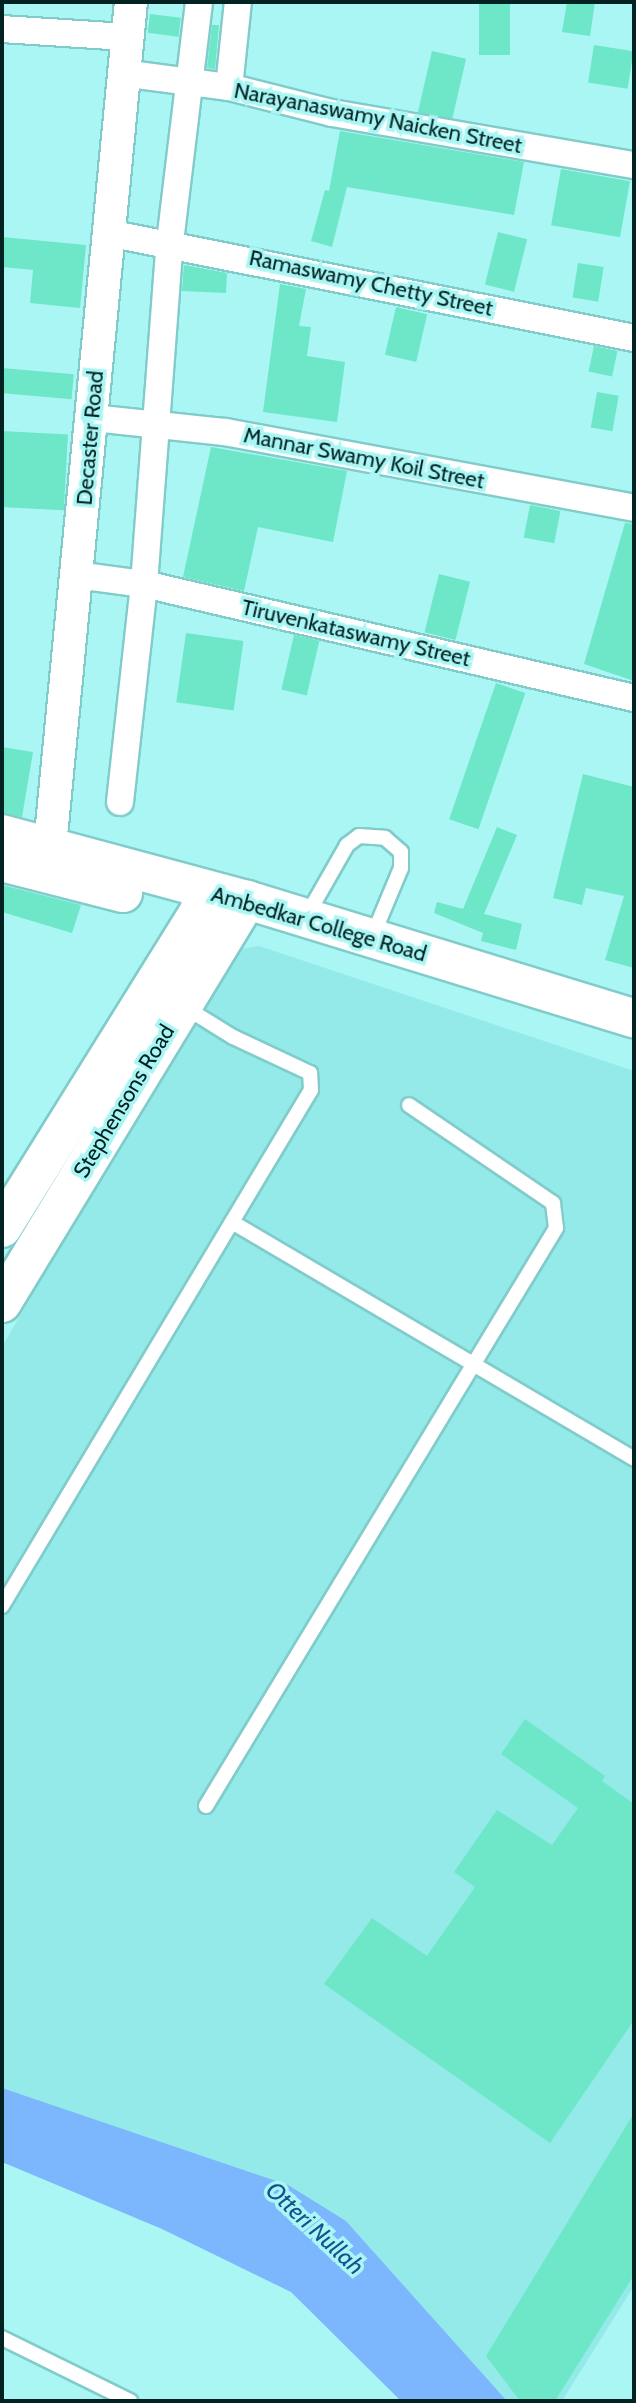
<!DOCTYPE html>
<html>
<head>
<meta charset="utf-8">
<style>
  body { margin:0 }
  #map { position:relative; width:636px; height:2403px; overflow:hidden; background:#aaf6f4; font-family:Cabin,sans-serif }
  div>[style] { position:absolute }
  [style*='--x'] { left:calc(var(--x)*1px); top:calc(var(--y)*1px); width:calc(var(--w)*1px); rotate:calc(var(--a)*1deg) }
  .built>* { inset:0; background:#93eae8 }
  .water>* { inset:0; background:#7cb6fd }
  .building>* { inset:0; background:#6de7c7; transform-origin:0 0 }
  .roads { filter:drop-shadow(2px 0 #81ccca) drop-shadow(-2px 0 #81ccca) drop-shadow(0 2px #81ccca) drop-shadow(0 -2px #81ccca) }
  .service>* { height:14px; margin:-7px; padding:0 7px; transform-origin:7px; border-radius:7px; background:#fff }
  .minor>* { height:26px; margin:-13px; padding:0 13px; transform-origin:13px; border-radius:13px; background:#fff }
  .tertiary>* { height:32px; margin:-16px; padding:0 16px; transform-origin:16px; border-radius:16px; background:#fff }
  .secondary>* { height:38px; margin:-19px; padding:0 19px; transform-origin:19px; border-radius:19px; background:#fff }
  span { translate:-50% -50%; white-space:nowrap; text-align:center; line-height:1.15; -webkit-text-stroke:7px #aaf6f4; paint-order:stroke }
  .street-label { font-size:22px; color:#032323 }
  .water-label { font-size:24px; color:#175190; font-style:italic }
  .frame { position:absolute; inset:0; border:4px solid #032323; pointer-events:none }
</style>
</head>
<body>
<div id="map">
  <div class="built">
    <i style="clip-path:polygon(259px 946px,634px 1071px,634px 2286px,562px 2401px,507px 2401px,346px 2221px,2px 2088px,2px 1347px,230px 951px)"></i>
  </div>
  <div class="water">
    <i style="clip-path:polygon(2px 2088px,288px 2185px,346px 2221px,507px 2401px,401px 2401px,291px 2292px,162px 2229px,2px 2162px)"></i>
  </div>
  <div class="building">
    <i style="left:479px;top:2px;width:31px;height:53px"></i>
    <i style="clip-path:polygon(567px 2px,595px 2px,590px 36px,562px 32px)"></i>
    <i style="left:150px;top:14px;width:31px;height:19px;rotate:7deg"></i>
    <i style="clip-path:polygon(212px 25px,219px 25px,215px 69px,207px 68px)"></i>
    <i style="left:594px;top:45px;width:40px;height:38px;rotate:9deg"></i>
    <i style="left:432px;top:51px;width:35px;height:63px;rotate:13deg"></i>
    <i style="clip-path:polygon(340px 131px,524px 162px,514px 215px,347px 187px,332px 247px,311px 241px,325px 190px,329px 191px)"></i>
    <i style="left:561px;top:169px;width:70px;height:57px;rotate:10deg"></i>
    <i style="left:498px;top:232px;width:30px;height:54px;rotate:14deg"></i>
    <i style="clip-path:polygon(2px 237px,86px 245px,80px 308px,30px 303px,33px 270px,2px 267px)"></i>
    <i style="left:578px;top:263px;width:26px;height:35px;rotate:9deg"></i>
    <i style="clip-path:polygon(184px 265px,227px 273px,226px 293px,182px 291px)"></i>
    <i style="clip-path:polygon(280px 284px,306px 289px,299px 326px,311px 327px,307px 356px,345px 362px,337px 422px,263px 412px)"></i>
    <i style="left:396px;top:307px;width:32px;height:49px;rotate:13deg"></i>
    <i style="left:594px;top:346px;width:24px;height:26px;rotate:12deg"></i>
    <i style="left:2px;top:368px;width:72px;height:25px;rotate:5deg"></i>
    <i style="left:597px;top:392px;width:22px;height:36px;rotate:10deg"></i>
    <i style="left:2px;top:431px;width:66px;height:76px;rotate:3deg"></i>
    <i style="clip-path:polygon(211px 447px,347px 471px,333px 542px,258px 527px,244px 591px,183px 577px)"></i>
    <i style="left:530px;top:505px;width:31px;height:33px;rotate:11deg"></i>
    <i style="clip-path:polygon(625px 523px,634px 524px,634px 681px,584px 664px)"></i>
    <i style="left:439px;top:574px;width:32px;height:60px;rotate:14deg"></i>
    <i style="left:186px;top:633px;width:58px;height:70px;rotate:8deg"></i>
    <i style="left:294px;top:635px;width:26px;height:56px;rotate:13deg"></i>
    <i style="left:496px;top:683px;width:31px;height:144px;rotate:19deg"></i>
    <i style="clip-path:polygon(2px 747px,33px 752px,22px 817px,2px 813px)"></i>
    <i style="clip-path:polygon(583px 774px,634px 787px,634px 968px,605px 960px,624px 896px,586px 888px,582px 905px,553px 898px)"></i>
    <i style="clip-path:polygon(497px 827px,517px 835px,484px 914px,522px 924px,516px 950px,481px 941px,483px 933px,434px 913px,437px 902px,463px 909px)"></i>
    <i style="clip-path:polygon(2px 885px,81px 905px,72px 933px,2px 912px)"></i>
    <i style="clip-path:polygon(525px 1719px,605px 1776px,602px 1781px,634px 1804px,634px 2020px,550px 2143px,324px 1984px,372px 1918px,427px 1956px,475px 1887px,454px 1872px,497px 1810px,552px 1845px,578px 1808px,501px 1754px)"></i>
    <i style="clip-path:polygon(634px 2113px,634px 2275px,555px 2401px,520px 2401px,486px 2356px)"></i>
  </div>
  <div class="roads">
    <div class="service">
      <i style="--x:306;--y:917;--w:83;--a:-60.3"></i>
      <i style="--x:347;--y:845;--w:15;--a:-37"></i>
      <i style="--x:359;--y:836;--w:26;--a:4"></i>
      <i style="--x:385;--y:838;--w:21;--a:41"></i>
      <i style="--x:401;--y:852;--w:16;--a:90"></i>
      <i style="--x:401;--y:868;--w:73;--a:112.7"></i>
      <i style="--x:232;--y:1222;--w:467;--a:30.5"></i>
      <i style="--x:2;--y:1606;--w:601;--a:-59.09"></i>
      <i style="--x:311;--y:1090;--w:17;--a:-93"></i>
      <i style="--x:310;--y:1073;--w:85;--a:-154.9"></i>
      <i style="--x:233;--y:1037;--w:59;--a:-148.2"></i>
      <i style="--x:206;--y:1806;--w:676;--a:-58.8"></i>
      <i style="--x:556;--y:1228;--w:25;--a:-97"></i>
      <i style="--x:553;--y:1203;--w:174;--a:-145.8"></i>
      <i style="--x:2;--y:2338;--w:143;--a:26.2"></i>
    </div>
    <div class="minor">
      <i style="--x:2;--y:29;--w:123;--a:3.7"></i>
      <i style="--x:122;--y:73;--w:108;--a:7.5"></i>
      <i style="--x:229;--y:87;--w:106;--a:14.2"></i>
      <i style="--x:332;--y:113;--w:306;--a:9.8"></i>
      <i style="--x:229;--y:87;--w:85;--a:-84"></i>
      <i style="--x:108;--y:233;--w:536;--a:11.29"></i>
      <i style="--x:93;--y:418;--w:133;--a:6.1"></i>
      <i style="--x:225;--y:432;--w:416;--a:10.5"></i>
      <i style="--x:77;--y:575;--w:68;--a:7.7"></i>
      <i style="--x:144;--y:584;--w:503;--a:13.1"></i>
      <i style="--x:120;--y:802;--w:219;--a:-83.7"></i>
      <i style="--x:144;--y:584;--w:343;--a:-85.7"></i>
      <i style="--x:170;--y:242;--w:242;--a:-83.1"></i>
    </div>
    <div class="tertiary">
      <i style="--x:41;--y:869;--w:25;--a:-69"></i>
      <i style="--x:50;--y:846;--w:848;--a:-84.52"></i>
    </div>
    <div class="secondary">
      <i style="--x:2;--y:834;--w:254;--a:15.1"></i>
      <i style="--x:247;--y:900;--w:405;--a:17"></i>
      <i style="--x:2;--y:862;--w:125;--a:14.4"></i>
      <i style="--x:2;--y:1228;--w:372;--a:-58.1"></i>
      <i style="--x:199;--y:912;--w:23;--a:-77"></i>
      <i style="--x:2;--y:1303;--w:472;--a:-58.7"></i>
    </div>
  </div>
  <div class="street-label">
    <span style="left:378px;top:118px;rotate:11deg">Narayanaswamy Naicken Street</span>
    <span style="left:371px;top:283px;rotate:12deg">Ramaswamy Chetty Street</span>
    <span style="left:90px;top:438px;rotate:-85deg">Decaster Road</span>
    <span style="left:364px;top:458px;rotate:11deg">Mannar Swamy Koil Street</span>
    <span style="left:356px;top:633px;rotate:13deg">Tiruvenkataswamy Street</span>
    <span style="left:319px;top:924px;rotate:16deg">Ambedkar College Road</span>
    <span style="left:124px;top:1101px;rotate:-59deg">Stephensons Road</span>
  </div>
  <div class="water-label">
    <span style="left:315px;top:2228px;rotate:43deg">Otteri Nullah</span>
  </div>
  <div class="frame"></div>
</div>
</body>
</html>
